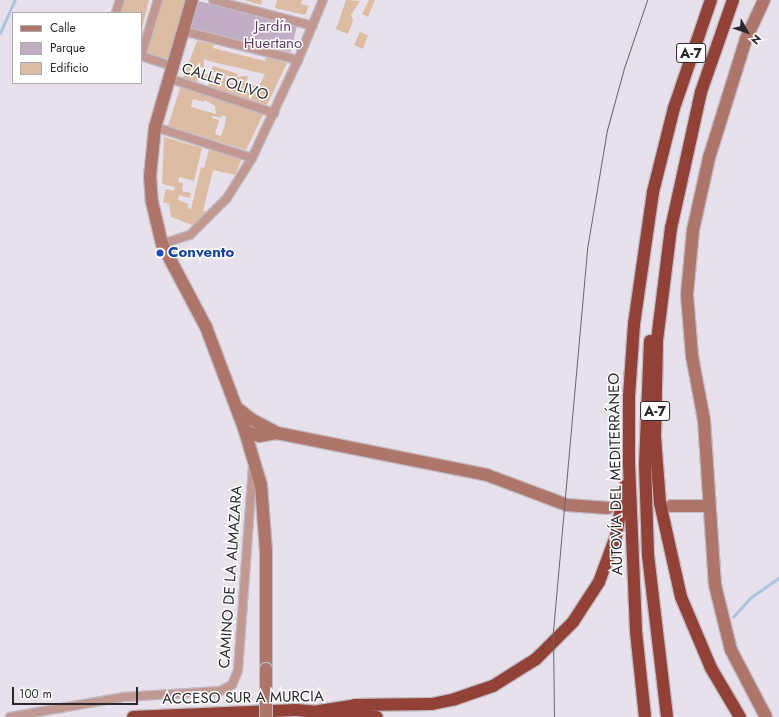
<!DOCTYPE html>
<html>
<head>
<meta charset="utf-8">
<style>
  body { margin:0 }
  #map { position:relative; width:779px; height:717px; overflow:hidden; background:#e8e0ea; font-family:Jost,sans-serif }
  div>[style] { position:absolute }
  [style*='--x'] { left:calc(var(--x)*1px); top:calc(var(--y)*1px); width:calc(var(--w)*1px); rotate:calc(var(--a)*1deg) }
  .green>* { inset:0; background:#c1aec4; transform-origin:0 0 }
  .stream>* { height:2.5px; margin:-1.25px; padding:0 1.25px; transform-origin:1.25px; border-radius:1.25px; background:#a7c6e1 }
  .building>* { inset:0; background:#dcbda3 }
  .secondary-tunnel>* { height:12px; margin-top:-6px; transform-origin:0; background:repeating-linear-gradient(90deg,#c2bbc4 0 12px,transparent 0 18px) }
  .roads { filter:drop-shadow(1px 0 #c2bbc4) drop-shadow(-1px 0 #c2bbc4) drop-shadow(0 1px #c2bbc4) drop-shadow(0 -1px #c2bbc4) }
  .street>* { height:8px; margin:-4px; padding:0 4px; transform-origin:4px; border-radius:4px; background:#c19992 }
  .secondary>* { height:12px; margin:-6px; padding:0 6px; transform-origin:6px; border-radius:6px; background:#ae756b }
  .highway>* { height:12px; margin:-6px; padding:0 6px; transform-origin:6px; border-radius:6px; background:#914136 }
  .tram>* { height:1px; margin:-0.5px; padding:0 0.5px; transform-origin:0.5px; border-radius:0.5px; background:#69656a }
  .bridges { filter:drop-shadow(1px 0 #c2bbc4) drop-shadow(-1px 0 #c2bbc4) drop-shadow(0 1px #c2bbc4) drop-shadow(0 -1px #c2bbc4) }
  .secondary-bridge>* { height:12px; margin:-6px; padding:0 6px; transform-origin:6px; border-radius:6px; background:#ae756b }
  .dots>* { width:11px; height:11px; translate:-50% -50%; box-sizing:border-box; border:2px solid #fff; border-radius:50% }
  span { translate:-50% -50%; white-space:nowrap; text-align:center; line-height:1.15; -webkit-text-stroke:3px #fff; paint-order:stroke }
  .shield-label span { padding:1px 3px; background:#fff; border:1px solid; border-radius:3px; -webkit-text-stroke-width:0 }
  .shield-label { font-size:14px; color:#2b282c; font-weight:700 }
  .park-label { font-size:15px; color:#5f3b64 }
  .street-label { font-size:15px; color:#2b282c }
  .transit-label { font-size:15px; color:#164399; font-weight:700 }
  .left { translate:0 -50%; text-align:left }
  .legend { position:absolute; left:12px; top:12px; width:130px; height:72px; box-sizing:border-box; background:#fff; border:1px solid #aaa9ab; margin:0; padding:5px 7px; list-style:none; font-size:12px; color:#2b282c }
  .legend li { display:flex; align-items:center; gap:8px; height:20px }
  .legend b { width:20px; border:1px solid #aaa9ab }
  .north { position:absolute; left:727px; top:12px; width:40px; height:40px; -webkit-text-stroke:3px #fff; paint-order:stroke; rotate:130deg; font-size:11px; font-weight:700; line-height:16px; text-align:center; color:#2b282c }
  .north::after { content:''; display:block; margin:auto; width:14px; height:18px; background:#2b282c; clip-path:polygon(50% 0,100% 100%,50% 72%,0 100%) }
  .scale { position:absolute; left:12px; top:687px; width:126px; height:18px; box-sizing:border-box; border:2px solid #2b282c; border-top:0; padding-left:5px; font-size:12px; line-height:14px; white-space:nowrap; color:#2b282c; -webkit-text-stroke:3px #fff; paint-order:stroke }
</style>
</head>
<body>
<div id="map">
  <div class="green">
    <i style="left:193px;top:0;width:107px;height:29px;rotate:13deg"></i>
  </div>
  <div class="stream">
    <i style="--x:0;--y:33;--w:36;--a:-66"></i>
    <i style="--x:733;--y:617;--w:25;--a:-48"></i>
    <i style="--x:750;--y:598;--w:35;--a:-35"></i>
  </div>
  <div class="building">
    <i style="clip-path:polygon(124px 0,149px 0,141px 32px,141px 13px,120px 13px)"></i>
    <i style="clip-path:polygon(162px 0,186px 0,168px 58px,164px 59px,149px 55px,146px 51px)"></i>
    <i style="clip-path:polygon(244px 0,262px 0,261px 5px)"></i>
    <i style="clip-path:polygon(277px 0,302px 0,301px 4px,309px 6px,305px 15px,275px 8px)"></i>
    <i style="clip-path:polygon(346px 0,360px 1px,351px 15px,353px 21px,348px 34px,336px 29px)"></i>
    <i style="clip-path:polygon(369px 0,375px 0,368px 17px,362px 14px)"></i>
    <i style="clip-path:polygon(360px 32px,368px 35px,363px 49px,354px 45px)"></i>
    <i style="clip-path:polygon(evenodd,197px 41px,214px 44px,213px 48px,265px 61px,266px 57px,287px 63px,267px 105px,207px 86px,213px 80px,206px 78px,205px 80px,199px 78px,197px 82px,183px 78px,197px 41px,204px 59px,209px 61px,265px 74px,259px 86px,249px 84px,248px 87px,245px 86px,248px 77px,245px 76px,236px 77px,238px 74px,213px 66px,211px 71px,220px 74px,218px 78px,197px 71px,197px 68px,204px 67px,204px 59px,197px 41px,226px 75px,236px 78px,234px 84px,225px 80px,226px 75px)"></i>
    <i style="clip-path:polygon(evenodd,181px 85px,196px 90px,196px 93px,199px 94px,200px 91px,265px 111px,246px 150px,168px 126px,181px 85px,193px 99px,204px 102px,205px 100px,215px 106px,216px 114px,191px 107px,193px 99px,181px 85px,222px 115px,226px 117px,225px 125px,221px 136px,215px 134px,219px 120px,212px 118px,212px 116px,221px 118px,222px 115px)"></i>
    <i style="clip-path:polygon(164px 137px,202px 148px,194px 181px,179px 177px,178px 182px,183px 183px,182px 191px,191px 193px,190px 198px,179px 195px,178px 200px,188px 204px,188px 208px,191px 209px,201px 167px,204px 168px,209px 149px,242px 158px,235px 175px,213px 170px,203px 211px,208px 212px,195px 226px,171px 217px,169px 204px,163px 202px,166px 189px,174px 191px,175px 187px,162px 184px)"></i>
  </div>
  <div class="secondary-tunnel">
    <i style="--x:608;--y:508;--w:63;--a:-1.8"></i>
  </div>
  <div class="roads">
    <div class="street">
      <i style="--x:213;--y:0;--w:103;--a:14.6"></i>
      <i style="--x:116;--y:13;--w:14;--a:-73"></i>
      <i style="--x:183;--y:31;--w:119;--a:14.2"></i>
      <i style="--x:141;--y:56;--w:59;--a:-73.1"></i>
      <i style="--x:141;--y:56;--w:32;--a:18"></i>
      <i style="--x:168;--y:78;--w:112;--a:18.3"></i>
      <i style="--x:155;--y:127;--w:102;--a:17.7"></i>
      <i style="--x:162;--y:244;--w:29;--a:-18"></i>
      <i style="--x:190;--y:235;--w:52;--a:-45"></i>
      <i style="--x:227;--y:198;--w:47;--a:-58"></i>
      <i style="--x:252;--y:158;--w:108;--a:-64.9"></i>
      <i style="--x:298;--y:60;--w:65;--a:-67.4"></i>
      <i style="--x:10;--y:717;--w:116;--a:-10"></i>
      <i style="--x:124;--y:697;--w:96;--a:-3.6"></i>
      <i style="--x:220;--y:691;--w:13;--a:-27"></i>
      <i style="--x:232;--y:685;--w:16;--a:-68"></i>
      <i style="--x:238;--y:670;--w:203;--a:-85.8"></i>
    </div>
    <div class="secondary">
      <i style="--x:192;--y:0;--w:132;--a:106.2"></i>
      <i style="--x:155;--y:127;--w:49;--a:95.8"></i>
      <i style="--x:150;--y:176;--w:26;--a:86"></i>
      <i style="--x:152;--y:202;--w:43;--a:76.6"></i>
      <i style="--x:162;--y:244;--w:94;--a:62.1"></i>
      <i style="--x:206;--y:327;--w:108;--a:69.4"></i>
      <i style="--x:244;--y:428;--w:59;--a:73.4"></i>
      <i style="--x:261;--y:485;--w:66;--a:85.7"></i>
      <i style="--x:266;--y:551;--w:118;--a:90"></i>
      <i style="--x:764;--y:0;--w:43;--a:114.8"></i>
      <i style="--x:746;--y:39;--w:125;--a:107.3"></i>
      <i style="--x:709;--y:158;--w:74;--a:102.5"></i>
      <i style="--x:693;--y:230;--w:65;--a:95.3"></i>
      <i style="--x:687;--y:295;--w:61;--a:85.3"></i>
      <i style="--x:692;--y:356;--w:65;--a:79.4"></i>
      <i style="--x:704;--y:420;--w:165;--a:86.2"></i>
      <i style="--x:715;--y:585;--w:67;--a:76.2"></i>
      <i style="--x:731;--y:650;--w:76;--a:62.4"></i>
      <i style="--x:237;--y:408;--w:18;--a:38"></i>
      <i style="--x:251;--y:419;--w:30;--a:28"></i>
      <i style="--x:277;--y:433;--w:214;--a:11.3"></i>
      <i style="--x:487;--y:475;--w:85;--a:20.6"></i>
      <i style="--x:567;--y:505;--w:41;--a:4.2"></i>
      <i style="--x:245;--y:431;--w:15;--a:20"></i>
      <i style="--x:259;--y:436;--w:18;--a:-9"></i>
      <i style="--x:671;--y:506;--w:38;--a:0"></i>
    </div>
    <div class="highway">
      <i style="--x:733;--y:0;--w:97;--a:109.2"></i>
      <i style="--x:701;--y:92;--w:139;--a:102.4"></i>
      <i style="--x:671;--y:228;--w:114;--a:97.1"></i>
      <i style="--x:657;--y:341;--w:96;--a:91.2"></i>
      <i style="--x:655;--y:437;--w:66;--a:85.7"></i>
      <i style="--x:660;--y:503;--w:96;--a:77.4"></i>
      <i style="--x:681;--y:597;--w:77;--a:67.1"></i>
      <i style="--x:711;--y:668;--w:57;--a:59.4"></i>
      <i style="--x:650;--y:341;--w:123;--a:92.3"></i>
      <i style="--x:645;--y:464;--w:91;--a:88.1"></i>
      <i style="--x:648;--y:555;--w:163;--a:83.3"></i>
      <i style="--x:319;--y:711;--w:36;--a:-9"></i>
      <i style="--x:355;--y:705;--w:77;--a:-0.7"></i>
      <i style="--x:432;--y:704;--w:24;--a:-12"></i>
      <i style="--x:455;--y:699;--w:40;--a:-18.9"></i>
      <i style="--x:493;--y:686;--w:51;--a:-32.1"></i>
      <i style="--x:536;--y:659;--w:52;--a:-45"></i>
      <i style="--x:573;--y:622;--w:48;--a:-57"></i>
      <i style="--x:599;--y:582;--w:49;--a:-69.7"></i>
      <i style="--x:616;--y:536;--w:51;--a:-79.8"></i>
      <i style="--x:133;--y:717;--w:163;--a:-2.5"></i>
      <i style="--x:296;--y:710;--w:81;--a:4.9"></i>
      <i style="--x:645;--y:717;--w:86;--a:-96"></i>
      <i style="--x:636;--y:631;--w:170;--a:-92.4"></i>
      <i style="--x:629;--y:461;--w:65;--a:-90"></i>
      <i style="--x:629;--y:396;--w:72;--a:-86"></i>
      <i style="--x:634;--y:324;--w:133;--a:-81.8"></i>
      <i style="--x:653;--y:192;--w:87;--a:-76"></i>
      <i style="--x:674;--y:108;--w:114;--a:-71.1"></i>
    </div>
  </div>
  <div class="tram">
    <i style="--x:554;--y:717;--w:86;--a:-90.7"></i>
    <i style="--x:553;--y:631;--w:384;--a:-84.9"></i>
    <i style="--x:587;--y:249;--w:121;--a:-80.5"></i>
    <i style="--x:607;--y:130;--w:64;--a:-74.7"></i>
    <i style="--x:624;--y:68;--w:72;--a:-71.3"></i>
  </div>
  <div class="bridges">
    <div class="secondary-bridge">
      <i style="--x:266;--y:669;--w:48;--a:90"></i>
    </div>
  </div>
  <div class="dots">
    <i style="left:160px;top:253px;background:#1a4fb4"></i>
  </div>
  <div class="shield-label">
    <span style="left:691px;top:53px">A-7</span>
    <span style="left:655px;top:411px">A-7</span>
  </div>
  <div class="park-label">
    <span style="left:273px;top:35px">Jardín<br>Huertano</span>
  </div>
  <div class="street-label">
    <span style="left:225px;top:82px;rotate:18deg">CALLE OLIVO</span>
    <span style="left:616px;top:474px;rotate:-91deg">AUTOVÍA DEL MEDITERRÁNEO</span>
    <span style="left:231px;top:577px;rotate:-86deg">CAMINO DE LA ALMAZARA</span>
    <span style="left:243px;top:698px;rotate:-1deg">ACCESO SUR A MURCIA</span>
  </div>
  <div class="transit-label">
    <span class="left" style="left:168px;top:253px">Convento</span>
  </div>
  <ul class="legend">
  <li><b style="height:5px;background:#ae756b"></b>Calle</li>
  <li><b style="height:11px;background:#c1aec4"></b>Parque</li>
  <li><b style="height:11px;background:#dcbda3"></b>Edificio</li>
  </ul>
  <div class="north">N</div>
  <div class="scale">100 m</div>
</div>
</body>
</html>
